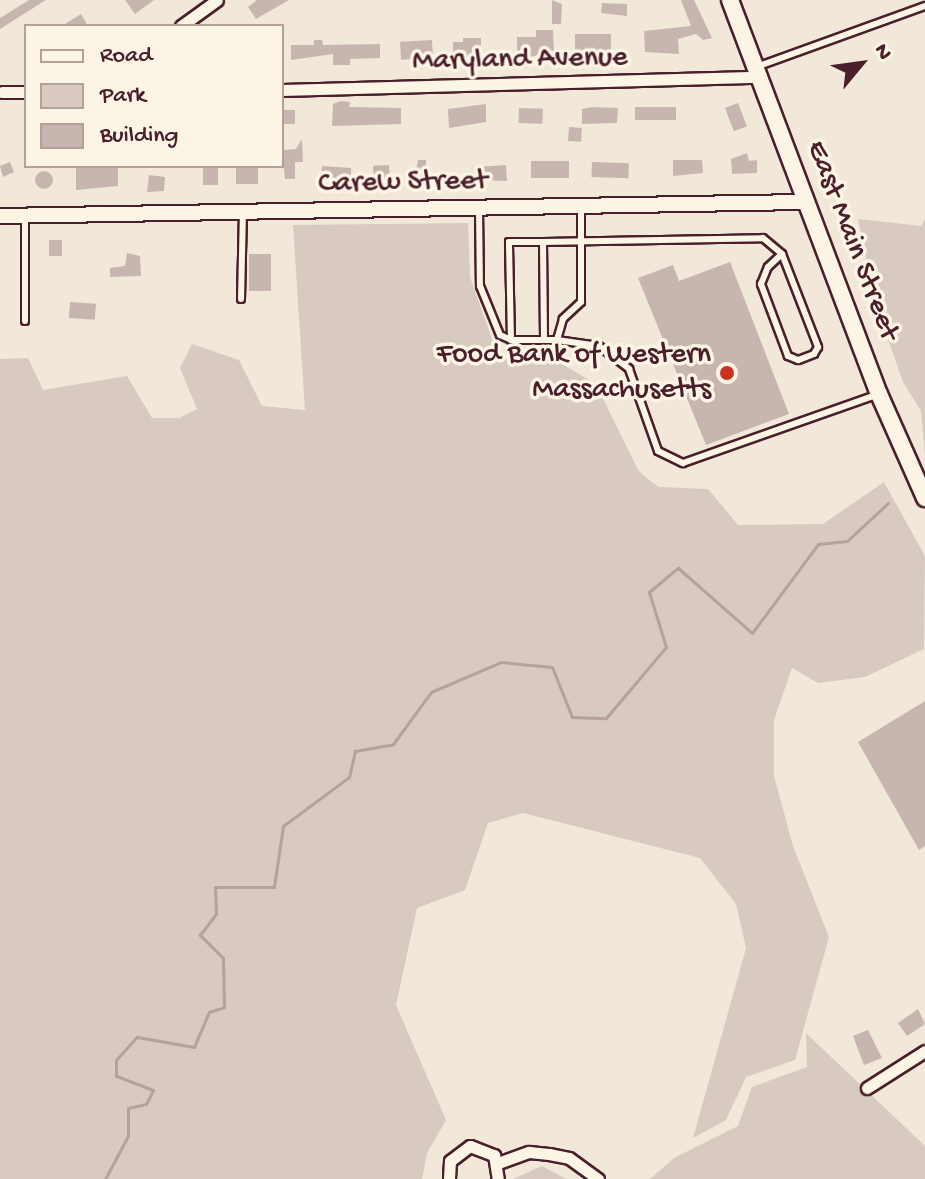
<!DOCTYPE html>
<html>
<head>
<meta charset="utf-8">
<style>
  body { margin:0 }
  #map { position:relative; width:925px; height:1179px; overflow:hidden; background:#f1e8da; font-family:"Gochi Hand",sans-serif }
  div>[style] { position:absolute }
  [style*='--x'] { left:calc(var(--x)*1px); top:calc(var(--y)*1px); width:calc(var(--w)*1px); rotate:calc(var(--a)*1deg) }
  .green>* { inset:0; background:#d8cac0 }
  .stream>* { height:3px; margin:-1.5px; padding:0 1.5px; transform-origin:1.5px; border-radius:1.5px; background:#b6a19c }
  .building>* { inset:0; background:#c7b6af; transform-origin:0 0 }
  .round { border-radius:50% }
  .roads { filter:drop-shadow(2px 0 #4a1f2b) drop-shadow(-2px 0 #4a1f2b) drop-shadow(0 2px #4a1f2b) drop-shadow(0 -2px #4a1f2b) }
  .service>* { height:6px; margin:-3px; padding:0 3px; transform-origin:3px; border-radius:3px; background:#fcf5e5 }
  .minor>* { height:11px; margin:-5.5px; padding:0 5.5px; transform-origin:5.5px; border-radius:5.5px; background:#fcf5e5 }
  .tertiary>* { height:14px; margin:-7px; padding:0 7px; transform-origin:7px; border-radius:7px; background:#fcf5e5 }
  .secondary>* { height:16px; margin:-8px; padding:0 8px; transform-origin:8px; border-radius:8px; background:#fcf5e5 }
  .dots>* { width:22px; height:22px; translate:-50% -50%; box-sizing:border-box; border:4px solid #fcf5e5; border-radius:50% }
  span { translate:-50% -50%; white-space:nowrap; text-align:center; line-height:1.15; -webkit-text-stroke:7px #fcf5e5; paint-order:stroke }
  .street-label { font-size:30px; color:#4a1f2b }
  .poi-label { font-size:30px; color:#4a1f2b }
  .right { translate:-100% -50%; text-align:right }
  .legend { position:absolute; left:24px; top:24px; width:260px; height:144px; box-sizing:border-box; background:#fcf5e5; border:2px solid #b59f9b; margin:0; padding:10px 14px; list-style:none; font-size:24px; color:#4a1f2b }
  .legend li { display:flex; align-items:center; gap:16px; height:40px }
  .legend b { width:40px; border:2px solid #b59f9b }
  .north { position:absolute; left:821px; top:24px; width:80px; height:80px; -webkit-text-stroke:6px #fcf5e5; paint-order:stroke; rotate:61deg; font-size:22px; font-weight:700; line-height:32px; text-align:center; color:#4a1f2b }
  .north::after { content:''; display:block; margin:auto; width:28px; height:36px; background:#4a1f2b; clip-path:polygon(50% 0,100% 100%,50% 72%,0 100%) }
</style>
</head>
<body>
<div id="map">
  <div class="green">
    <i style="clip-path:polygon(858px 219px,921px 226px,925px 219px,925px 456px,921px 411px,903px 382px,876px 305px)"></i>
    <i style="clip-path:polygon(468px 223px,470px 277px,499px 359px,557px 361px,596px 384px,638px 470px,649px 480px,659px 487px,708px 489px,738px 525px,823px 524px,884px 482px,925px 556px,924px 649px,865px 677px,818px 683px,792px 668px,774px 720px,774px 776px,793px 846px,829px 937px,795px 1060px,746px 1077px,726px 1120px,693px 1138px,746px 948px,736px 904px,700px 858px,523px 813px,488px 823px,465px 890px,417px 908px,396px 1005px,446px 1120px,427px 1153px,422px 1179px,0 1179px,0 359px,28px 358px,43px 390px,127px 376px,152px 418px,179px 418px,197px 409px,180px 368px,192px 344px,239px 360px,262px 406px,305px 410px,293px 225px)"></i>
    <i style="clip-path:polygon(806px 1033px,925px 1146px,925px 1179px,650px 1179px,674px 1158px,738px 1126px,752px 1087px,807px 1067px)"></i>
    <i style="clip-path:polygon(542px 1166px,566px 1179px,512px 1179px,513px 1179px)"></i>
  </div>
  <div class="stream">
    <i style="--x:105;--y:1179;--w:49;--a:-61.9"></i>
    <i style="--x:128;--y:1136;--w:28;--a:-90"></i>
    <i style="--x:128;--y:1108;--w:18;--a:-13"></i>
    <i style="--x:146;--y:1104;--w:16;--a:-63"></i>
    <i style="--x:153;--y:1090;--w:40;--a:-159"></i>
    <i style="--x:116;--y:1076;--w:16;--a:-90"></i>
    <i style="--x:116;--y:1060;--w:31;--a:-48"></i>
    <i style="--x:137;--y:1037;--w:58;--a:10"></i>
    <i style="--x:194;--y:1047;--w:38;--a:-67"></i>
    <i style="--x:209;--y:1012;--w:16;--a:-18"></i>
    <i style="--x:224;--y:1007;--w:49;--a:-91.2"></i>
    <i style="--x:223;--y:958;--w:33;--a:-135"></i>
    <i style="--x:200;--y:935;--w:26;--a:-53"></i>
    <i style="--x:216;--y:914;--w:27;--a:-92"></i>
    <i style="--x:215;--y:887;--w:59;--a:0"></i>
    <i style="--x:274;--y:887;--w:62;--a:-81.6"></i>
    <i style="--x:283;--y:826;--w:82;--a:-36.6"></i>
    <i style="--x:349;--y:777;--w:27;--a:-77"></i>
    <i style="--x:355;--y:751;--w:39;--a:-10"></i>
    <i style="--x:393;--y:744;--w:64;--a:-53.8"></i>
    <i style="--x:431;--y:692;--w:76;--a:-23.2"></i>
    <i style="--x:501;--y:662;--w:51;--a:5.6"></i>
    <i style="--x:552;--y:667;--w:54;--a:68.2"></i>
    <i style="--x:572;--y:717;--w:34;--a:2"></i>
    <i style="--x:606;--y:718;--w:93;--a:-49.8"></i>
    <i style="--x:666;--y:647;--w:58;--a:-107.2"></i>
    <i style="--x:649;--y:592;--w:38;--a:-40"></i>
    <i style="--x:678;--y:568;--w:98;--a:41.3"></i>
    <i style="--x:752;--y:633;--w:111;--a:-53.4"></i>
    <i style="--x:818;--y:544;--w:29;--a:-6"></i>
    <i style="--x:847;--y:541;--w:56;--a:-42.8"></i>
  </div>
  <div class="building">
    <i style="clip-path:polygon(29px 0,46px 0,0 29px,0 18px)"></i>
    <i style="clip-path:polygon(125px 0,154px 0,135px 14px)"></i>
    <i style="clip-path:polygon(257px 0,289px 0,256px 19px,248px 7px)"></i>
    <i style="clip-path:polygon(552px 0,562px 4px,561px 24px,552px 24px)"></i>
    <i style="clip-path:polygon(681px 0,694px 0,712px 38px,703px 40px,696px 34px,678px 39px,679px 54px,645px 52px,644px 31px,691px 26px)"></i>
    <i style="clip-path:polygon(602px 3px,627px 4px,627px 16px,601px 13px)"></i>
    <i style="clip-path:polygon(81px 14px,88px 26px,62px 26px)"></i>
    <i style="clip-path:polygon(536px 30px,553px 30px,554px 52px,524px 58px,524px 52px,517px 52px,517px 37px,536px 37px)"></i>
    <i style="left:611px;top:34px;width:20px;height:36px;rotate:90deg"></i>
    <i style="clip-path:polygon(463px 38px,481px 38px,481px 58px,453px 58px,453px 42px,463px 42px)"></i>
    <i style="clip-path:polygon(314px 40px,322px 40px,323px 45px,380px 44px,380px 58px,350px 59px,350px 65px,333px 65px,333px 54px,291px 60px,291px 45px,314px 45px)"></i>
    <i style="left:432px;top:40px;width:18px;height:32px;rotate:87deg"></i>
    <i style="clip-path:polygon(341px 101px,350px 102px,349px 107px,401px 108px,401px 124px,332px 126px,333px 104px)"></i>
    <i style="left:738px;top:103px;width:25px;height:14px;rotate:69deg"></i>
    <i style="clip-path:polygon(486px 104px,486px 122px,449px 128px,448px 109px)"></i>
    <i style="clip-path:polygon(592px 107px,618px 108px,617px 123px,582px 124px,582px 109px)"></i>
    <i style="left:676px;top:107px;width:13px;height:41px;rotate:90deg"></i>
    <i style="left:519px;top:108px;width:24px;height:15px;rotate:2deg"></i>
    <i style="left:282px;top:110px;width:13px;height:14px"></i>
    <i style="left:569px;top:127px;width:13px;height:14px;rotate:4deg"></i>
    <i style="clip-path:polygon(302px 139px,303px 162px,295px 162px,295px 179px,285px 179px,282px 150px,296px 149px)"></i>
    <i style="clip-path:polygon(747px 153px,749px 161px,757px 160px,757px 173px,732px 174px,731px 159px)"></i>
    <i style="clip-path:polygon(418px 160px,426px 160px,426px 189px,413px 186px)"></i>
    <i style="clip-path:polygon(673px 160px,702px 160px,703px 173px,673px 176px)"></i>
    <i style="left:569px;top:161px;width:17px;height:38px;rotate:90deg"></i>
    <i style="clip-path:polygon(10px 162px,14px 172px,3px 177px,0 166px)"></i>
    <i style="left:592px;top:162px;width:37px;height:15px;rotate:2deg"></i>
    <i style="left:389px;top:165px;width:20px;height:16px;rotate:87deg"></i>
    <i style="clip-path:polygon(506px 165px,507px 181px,477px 180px,476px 167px)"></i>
    <i style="clip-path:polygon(76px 166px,118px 167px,118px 186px,76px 190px)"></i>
    <i style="left:203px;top:166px;width:15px;height:19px"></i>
    <i style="left:236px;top:166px;width:22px;height:18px"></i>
    <i style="clip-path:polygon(322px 166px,351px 168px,351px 177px,321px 180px)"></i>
    <i class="round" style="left:35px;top:171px;width:18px;height:18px"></i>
    <i style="clip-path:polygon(149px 175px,165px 177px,164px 191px,147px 192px)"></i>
    <i style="left:49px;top:240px;width:13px;height:16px"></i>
    <i style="clip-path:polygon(127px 253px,140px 256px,141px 276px,110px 277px,110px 268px,125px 266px)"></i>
    <i style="left:249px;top:254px;width:22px;height:37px"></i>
    <i style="clip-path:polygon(730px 262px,789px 414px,706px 445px,638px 278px,673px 265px,679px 281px)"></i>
    <i style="left:70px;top:302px;width:26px;height:16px;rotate:4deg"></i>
    <i style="clip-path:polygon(925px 701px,925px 846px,919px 850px,858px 742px)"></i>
    <i style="clip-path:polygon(918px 1009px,925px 1024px,907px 1036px,898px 1023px)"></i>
    <i style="clip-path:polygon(868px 1030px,882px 1058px,864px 1065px,853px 1036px)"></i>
  </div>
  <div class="roads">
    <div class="service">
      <i style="--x:759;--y:66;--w:177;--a:-19.9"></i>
      <i style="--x:581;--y:207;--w:95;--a:90"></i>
      <i style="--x:581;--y:302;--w:25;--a:137"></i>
      <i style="--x:563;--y:319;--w:22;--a:106"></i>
      <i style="--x:557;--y:340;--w:46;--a:180"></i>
      <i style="--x:511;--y:340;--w:98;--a:-91.2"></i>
      <i style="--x:509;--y:242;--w:34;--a:0"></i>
      <i style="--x:543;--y:242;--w:220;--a:-1"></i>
      <i style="--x:763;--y:238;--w:25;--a:40"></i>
      <i style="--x:782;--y:254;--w:100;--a:68.8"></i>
      <i style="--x:818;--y:347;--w:8;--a:120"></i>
      <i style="--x:814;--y:354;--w:17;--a:159"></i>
      <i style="--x:798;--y:360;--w:11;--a:-158"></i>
      <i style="--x:788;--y:356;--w:77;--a:-110.6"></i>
      <i style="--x:761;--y:284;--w:18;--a:-68"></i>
      <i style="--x:768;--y:267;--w:19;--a:-43"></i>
      <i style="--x:479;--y:209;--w:77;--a:89.3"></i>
      <i style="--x:480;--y:286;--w:53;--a:67.8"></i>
      <i style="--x:500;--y:335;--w:12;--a:24"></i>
      <i style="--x:25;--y:216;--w:105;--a:90"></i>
      <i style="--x:543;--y:242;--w:98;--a:89.4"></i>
      <i style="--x:241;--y:299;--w:86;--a:-88.7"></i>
      <i style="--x:557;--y:340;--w:42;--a:8.1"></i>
      <i style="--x:599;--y:346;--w:38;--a:37"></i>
      <i style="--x:629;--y:369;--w:87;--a:70.5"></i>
      <i style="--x:658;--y:451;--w:28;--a:26"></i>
      <i style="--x:683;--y:463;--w:208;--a:-19.4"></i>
    </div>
    <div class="minor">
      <i style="--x:181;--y:26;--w:44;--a:-35.8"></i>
      <i style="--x:282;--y:90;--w:477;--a:-1.6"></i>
      <i style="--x:2;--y:92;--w:24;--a:0"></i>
      <i style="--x:867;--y:1088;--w:69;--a:-32.5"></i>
      <i style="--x:498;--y:1163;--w:33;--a:-20"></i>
      <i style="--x:529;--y:1152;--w:20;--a:6"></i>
      <i style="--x:549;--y:1154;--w:20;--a:11"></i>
      <i style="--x:569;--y:1158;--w:36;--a:36"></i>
      <i style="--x:449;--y:1179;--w:18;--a:-87"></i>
      <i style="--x:450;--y:1161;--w:25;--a:-37"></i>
      <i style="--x:470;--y:1146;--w:26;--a:21"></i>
      <i style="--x:494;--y:1155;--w:24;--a:81"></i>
    </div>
    <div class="tertiary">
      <i style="--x:0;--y:216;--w:806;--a:-1"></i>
    </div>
    <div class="secondary">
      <i style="--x:730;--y:0;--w:421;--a:69.3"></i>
      <i style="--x:879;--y:394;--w:114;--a:66.1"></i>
    </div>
  </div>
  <div class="dots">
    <i style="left:727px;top:373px;background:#c8321e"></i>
  </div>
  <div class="street-label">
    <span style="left:520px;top:61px;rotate:-1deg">Maryland Avenue</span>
    <span style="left:403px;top:184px;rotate:-1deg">Carew Street</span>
    <span style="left:851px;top:241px;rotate:69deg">East Main Street</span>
  </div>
  <div class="poi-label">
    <span class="right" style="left:711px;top:373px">Food Bank of Western<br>Massachusetts</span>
  </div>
  <ul class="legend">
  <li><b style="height:10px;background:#fcf5e5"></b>Road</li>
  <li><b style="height:22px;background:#d8cac0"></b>Park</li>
  <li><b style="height:22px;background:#c7b6af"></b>Building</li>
  </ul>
  <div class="north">N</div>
</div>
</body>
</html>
